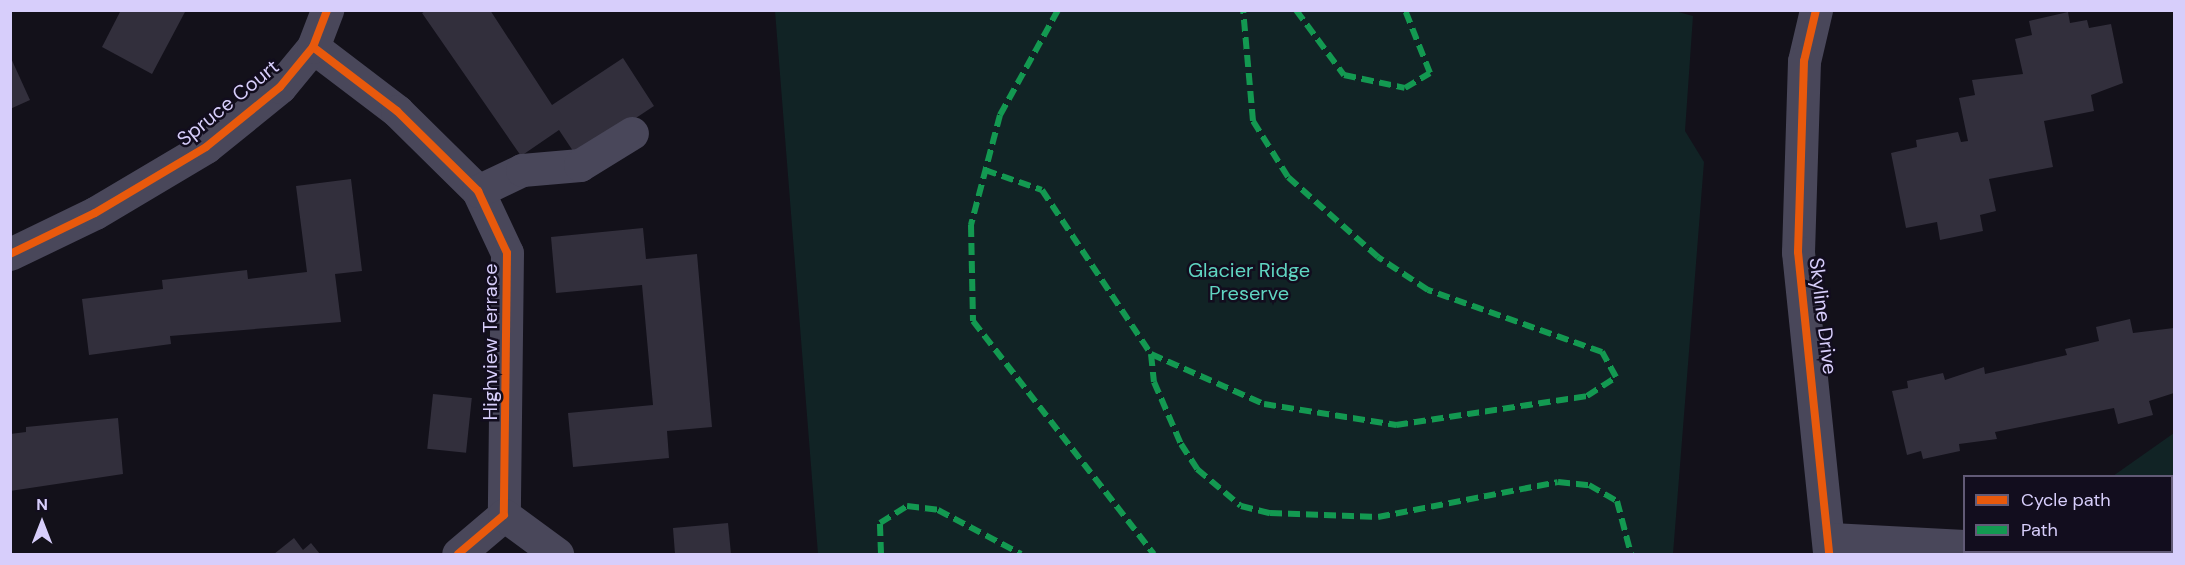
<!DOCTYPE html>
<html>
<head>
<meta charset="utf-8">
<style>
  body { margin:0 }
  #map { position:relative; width:2185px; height:565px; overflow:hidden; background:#13111a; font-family:"DM Sans",sans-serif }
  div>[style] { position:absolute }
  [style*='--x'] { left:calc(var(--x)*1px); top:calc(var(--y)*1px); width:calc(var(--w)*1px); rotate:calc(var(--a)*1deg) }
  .green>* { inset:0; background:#112325 }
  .building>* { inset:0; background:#322f3c; transform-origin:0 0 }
  .street>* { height:33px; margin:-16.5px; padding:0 16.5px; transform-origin:16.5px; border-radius:16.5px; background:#49475a }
  .quiet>* { height:6px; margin-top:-3px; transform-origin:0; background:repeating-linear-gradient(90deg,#139951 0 12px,transparent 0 18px) }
  .cycleway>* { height:8px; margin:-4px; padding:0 4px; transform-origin:4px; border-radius:4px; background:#e8590c }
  span { translate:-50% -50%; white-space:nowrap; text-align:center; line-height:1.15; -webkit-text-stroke:5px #120d1e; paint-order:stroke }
  .street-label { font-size:20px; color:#d7cefb }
  .park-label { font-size:20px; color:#60d5c2 }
  .frame { position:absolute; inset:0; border:12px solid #d7cefb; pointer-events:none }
  .legend { position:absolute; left:1963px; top:475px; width:210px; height:78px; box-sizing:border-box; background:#120d1e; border:2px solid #615a76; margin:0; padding:8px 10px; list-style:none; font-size:18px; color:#d7cefb }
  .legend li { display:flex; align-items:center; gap:12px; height:30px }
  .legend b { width:30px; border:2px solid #615a76 }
  .north { position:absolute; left:12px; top:493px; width:60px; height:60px; -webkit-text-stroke:4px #120d1e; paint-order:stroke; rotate:0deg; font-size:16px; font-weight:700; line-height:24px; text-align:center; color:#d7cefb }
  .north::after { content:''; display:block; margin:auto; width:21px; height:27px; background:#d7cefb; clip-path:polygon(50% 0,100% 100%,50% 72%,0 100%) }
</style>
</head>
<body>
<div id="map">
  <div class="green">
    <i style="clip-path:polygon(1675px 11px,1693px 16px,1685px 131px,1704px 162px,1673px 554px,818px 554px,775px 11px)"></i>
    <i style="clip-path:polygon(2174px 433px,2174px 554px,2066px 554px,2172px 552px,2172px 476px,2113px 476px)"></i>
  </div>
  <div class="building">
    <i style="clip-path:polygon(121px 10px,186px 10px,152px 74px,102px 47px)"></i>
    <i style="clip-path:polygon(427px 10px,490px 10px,552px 105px,623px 58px,654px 106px,577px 157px,559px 130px,521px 156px,422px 13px)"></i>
    <i style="clip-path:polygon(2068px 12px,2070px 23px,2087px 20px,2089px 28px,2111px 24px,2123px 83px,2091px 95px,2094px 111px,2044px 121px,2053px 167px,1989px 179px,1996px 211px,1980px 215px,1983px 231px,1940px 240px,1937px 222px,1906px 228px,1891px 153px,1917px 147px,1916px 140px,1958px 132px,1961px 142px,1968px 141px,1959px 98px,1975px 95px,1972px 80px,2023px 74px,2015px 39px,2032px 35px,2029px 21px)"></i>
    <i style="clip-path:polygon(10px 56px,30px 100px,10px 109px)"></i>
    <i style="clip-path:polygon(351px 179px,362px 271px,335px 274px,341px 322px,170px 336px,171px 344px,89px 355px,82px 299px,163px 289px,162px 280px,247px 270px,248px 279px,307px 272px,296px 186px)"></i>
    <i style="clip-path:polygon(643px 228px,646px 259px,697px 254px,712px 427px,667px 431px,669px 458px,573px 467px,568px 413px,653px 405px,642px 285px,556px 293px,551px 237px)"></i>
    <i style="clip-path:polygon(2130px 319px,2133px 333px,2174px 328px,2174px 393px,2149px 401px,2153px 415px,2118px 424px,2114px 408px,1995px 432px,1997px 439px,1959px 444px,1960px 451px,1923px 459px,1921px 451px,1907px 455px,1892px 391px,1908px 388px,1907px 381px,1943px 373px,1945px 380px,1984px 367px,1985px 374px,2067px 355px,2065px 349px,2099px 341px,2096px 327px)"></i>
    <i style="left:433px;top:394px;width:39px;height:55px;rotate:6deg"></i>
    <i style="clip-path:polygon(118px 418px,123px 474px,10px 491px,10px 434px,26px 432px,26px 427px)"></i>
    <i style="clip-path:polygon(728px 523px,731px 554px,675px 554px,673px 528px)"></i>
    <i style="clip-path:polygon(294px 538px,303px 550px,311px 543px,320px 554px,274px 554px)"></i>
  </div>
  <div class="street">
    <i style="--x:1816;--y:10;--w:52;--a:103.2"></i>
    <i style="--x:1804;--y:61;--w:191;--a:91.8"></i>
    <i style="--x:1798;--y:252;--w:304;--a:84.1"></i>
    <i style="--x:313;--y:47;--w:106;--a:37.3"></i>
    <i style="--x:397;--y:111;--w:114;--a:44.6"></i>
    <i style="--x:478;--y:191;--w:68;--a:64.9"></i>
    <i style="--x:507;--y:253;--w:262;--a:90.7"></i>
    <i style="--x:504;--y:515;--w:60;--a:139.7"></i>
    <i style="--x:478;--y:191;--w:49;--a:-25.5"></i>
    <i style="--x:522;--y:170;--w:58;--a:-4.9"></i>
    <i style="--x:580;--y:165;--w:61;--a:-31.6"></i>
    <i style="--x:10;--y:254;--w:94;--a:-25.8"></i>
    <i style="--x:95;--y:213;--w:129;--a:-30.7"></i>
    <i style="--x:206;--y:147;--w:95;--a:-39"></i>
    <i style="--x:280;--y:87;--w:52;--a:-50.5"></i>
    <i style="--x:313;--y:47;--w:40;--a:-69"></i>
    <i style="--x:504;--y:515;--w:66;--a:36.3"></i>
    <i style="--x:1831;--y:539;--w:133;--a:3"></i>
  </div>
  <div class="quiet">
    <i style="--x:1058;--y:10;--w:120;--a:118.9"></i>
    <i style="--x:1000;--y:115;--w:114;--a:104.8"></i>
    <i style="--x:971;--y:225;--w:96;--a:88.8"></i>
    <i style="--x:973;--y:321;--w:295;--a:52.2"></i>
    <i style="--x:1296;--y:10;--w:81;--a:53.6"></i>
    <i style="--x:1344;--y:75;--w:62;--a:12"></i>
    <i style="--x:1405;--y:88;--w:29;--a:-31"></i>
    <i style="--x:1430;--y:73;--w:68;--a:-111.6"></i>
    <i style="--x:985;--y:170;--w:60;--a:19.3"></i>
    <i style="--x:1042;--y:190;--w:197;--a:56.4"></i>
    <i style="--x:1151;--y:354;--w:124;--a:23.9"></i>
    <i style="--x:1264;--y:404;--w:134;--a:9"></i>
    <i style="--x:1396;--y:425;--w:193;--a:-8.6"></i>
    <i style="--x:1587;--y:396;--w:35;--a:-33"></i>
    <i style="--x:1616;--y:377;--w:29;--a:-119"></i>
    <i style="--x:1602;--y:352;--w:185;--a:-160.4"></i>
    <i style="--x:1428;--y:290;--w:60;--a:-146.6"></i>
    <i style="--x:1378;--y:257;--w:120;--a:-138.4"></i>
    <i style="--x:1288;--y:177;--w:66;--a:-122"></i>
    <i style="--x:1253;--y:121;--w:111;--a:-95.1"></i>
    <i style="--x:1151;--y:354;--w:28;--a:84"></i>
    <i style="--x:1154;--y:382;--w:68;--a:66.5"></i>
    <i style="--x:1181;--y:444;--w:30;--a:57"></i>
    <i style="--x:1197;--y:469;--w:57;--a:40.1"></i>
    <i style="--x:1241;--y:506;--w:30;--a:14"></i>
    <i style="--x:1270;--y:513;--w:108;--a:2.1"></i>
    <i style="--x:1378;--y:517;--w:183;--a:-11"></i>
    <i style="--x:1558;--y:482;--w:31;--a:6"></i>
    <i style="--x:1589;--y:485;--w:32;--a:30"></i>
    <i style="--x:1617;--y:501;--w:55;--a:75.2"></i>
    <i style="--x:881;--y:554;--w:31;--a:-92"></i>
    <i style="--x:880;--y:523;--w:32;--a:-32"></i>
    <i style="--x:907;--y:506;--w:31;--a:7"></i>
    <i style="--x:938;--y:510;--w:94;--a:27.9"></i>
  </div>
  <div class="cycleway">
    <i style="--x:1816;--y:10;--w:52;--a:103.2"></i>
    <i style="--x:1804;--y:61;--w:191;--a:91.8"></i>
    <i style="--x:1798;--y:252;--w:304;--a:84.1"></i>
    <i style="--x:313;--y:47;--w:106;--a:37.3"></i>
    <i style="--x:397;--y:111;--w:114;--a:44.6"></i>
    <i style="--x:478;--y:191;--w:68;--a:64.9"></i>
    <i style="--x:507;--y:253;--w:262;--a:90.7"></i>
    <i style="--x:504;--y:515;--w:60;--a:139.7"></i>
    <i style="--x:10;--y:254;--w:94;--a:-25.8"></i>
    <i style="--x:95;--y:213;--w:129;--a:-30.7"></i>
    <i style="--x:206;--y:147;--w:95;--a:-39"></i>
    <i style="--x:280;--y:87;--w:52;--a:-50.5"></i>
    <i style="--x:313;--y:47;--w:40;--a:-69"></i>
  </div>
  <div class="street-label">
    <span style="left:228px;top:103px;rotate:-39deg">Spruce Court</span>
    <span style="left:1823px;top:316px;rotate:83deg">Skyline Drive</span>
    <span style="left:490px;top:342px;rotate:-90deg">Highview Terrace</span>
  </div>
  <div class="park-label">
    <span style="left:1249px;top:282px">Glacier Ridge<br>Preserve</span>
  </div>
  <div class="frame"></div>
  <ul class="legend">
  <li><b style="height:8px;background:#e8590c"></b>Cycle path</li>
  <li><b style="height:8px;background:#139951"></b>Path</li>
  </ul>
  <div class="north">N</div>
</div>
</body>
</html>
